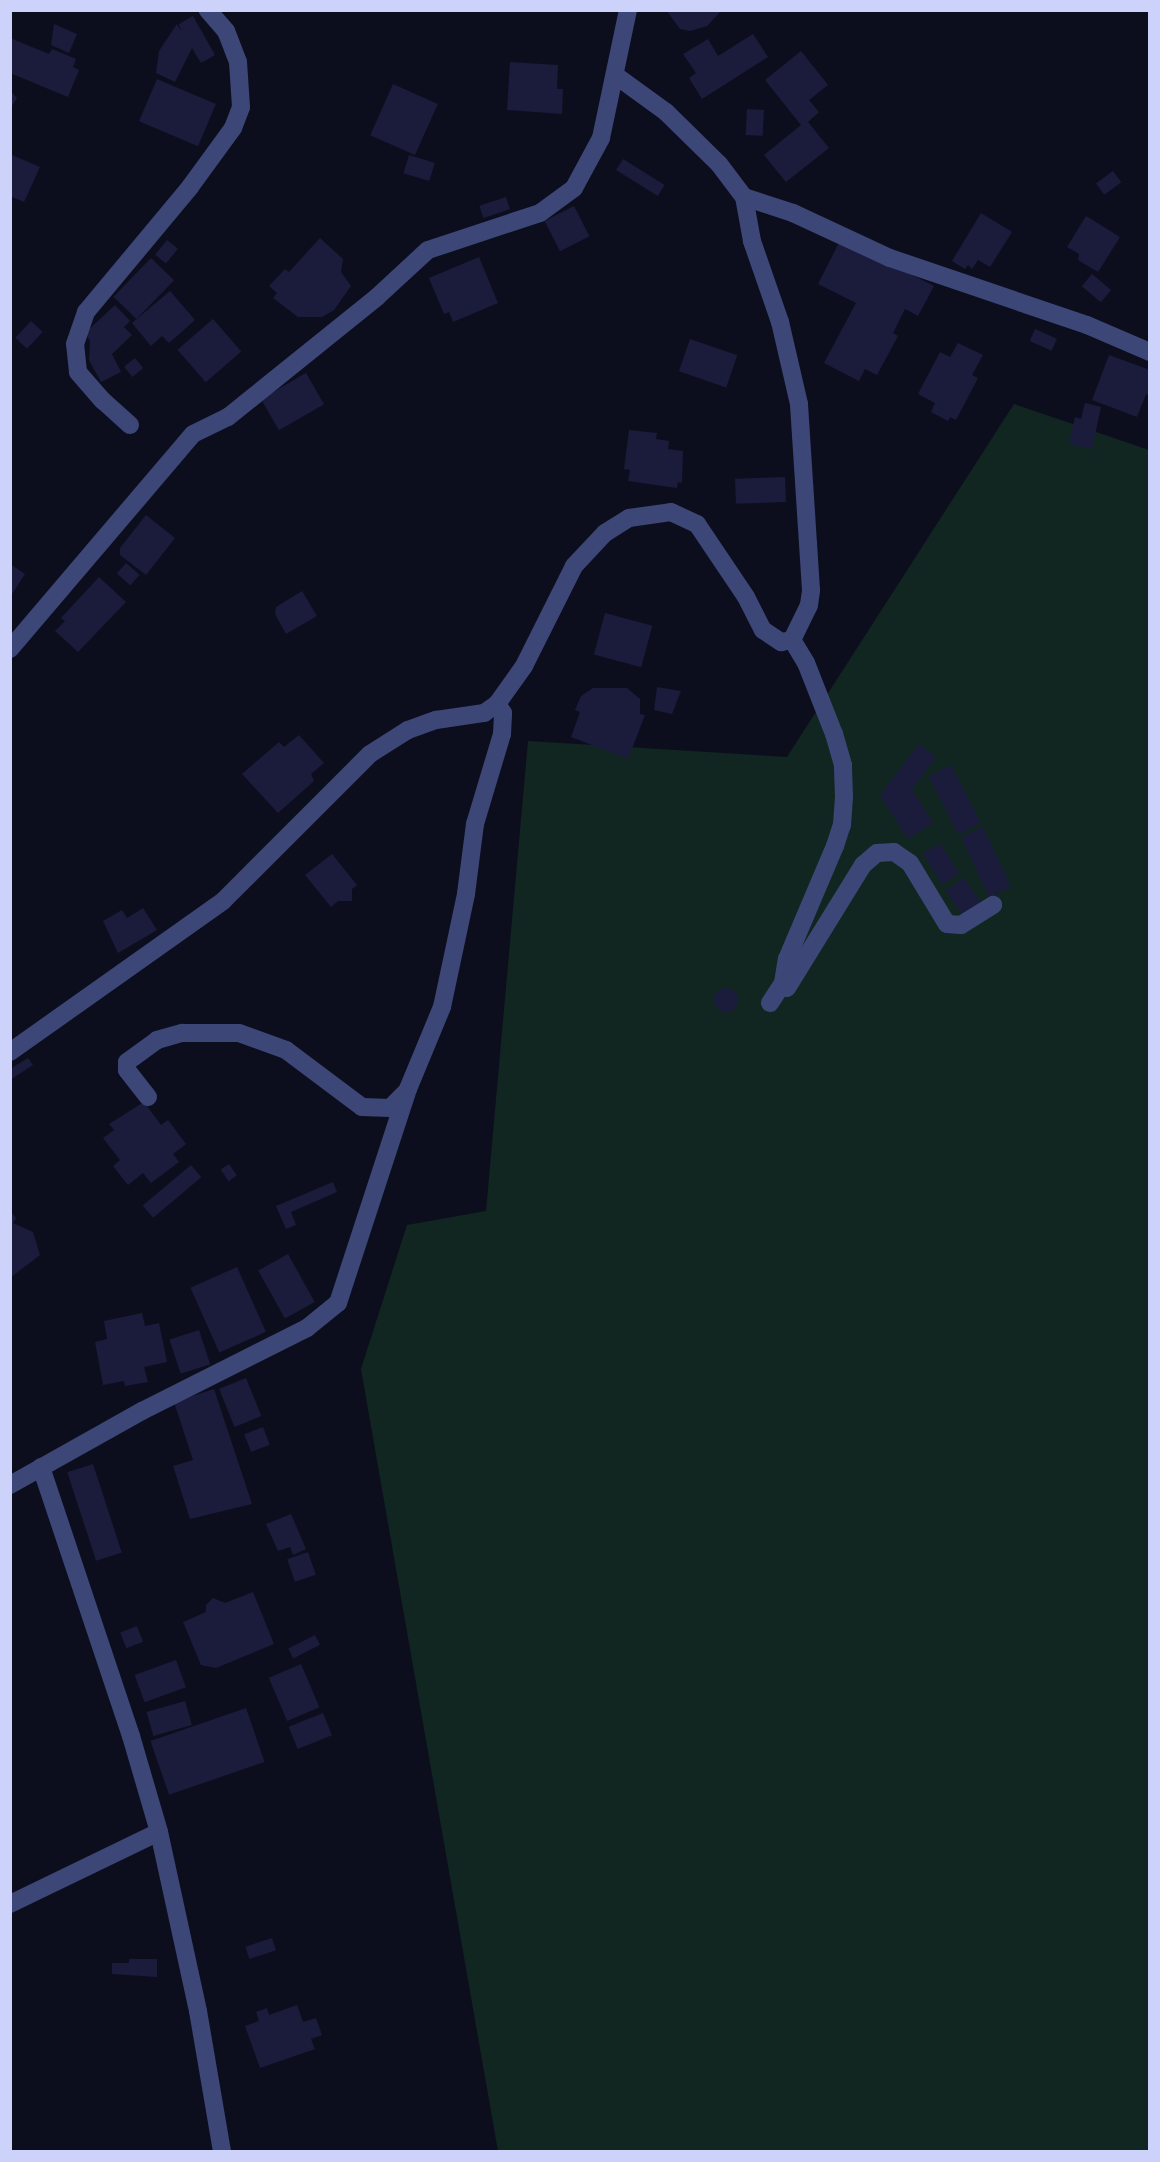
<!DOCTYPE html>
<html>
<head>
<meta charset="utf-8">
<style>
  body { margin:0 }
  #map { position:relative; width:1160px; height:2162px; overflow:hidden; background:#0d0e1d; font-family:Inter,sans-serif }
  div>[style] { position:absolute }
  [style*='--x'] { left:calc(var(--x)*1px); top:calc(var(--y)*1px); width:calc(var(--w)*1px); rotate:calc(var(--a)*1deg) }
  .green>* { inset:0; background:#112621 }
  .building>* { inset:0; background:#1b1b3c; transform-origin:0 0 }
  .round { border-radius:50% }
  .minor>* { height:18px; margin:-9px; padding:0 9px; transform-origin:9px; border-radius:9px; background:#3c4778 }
  span { translate:-50% -50%; white-space:nowrap; text-align:center; line-height:1.15; -webkit-text-stroke:5px #0d0e1d; paint-order:stroke }
  .frame { position:absolute; inset:0; border:12px solid #cdd2fb; pointer-events:none }
</style>
</head>
<body>
<div id="map">
  <div class="green">
    <i style="clip-path:polygon(1014px 404px,1149px 450px,1149px 2151px,498px 2151px,361px 1369px,407px 1225px,486px 1211px,528px 741px,787px 757px)"></i>
  </div>
  <div class="building">
    <i style="clip-path:polygon(666px 10px,722px 10px,707px 26px,690px 31px,680px 29px)"></i>
    <i style="clip-path:polygon(193px 16px,215px 55px,201px 63px,192px 48px,175px 82px,156px 73px,159px 51px,177px 24px,181px 31px,179px 24px)"></i>
    <i style="clip-path:polygon(54px 24px,77px 34px,69px 53px,51px 45px)"></i>
    <i style="clip-path:polygon(753px 34px,768px 57px,702px 99px,689px 78px,696px 73px,683px 54px,708px 39px,718px 56px)"></i>
    <i style="clip-path:polygon(10px 38px,49px 54px,52px 49px,76px 59px,73px 67px,79px 70px,68px 97px,10px 73px)"></i>
    <i style="clip-path:polygon(801px 51px,828px 85px,809px 100px,819px 112px,808px 122px,829px 148px,786px 182px,764px 155px,801px 125px,765px 80px)"></i>
    <i style="clip-path:polygon(510px 62px,558px 65px,557px 89px,563px 89px,562px 114px,507px 110px)"></i>
    <i style="left:157px;top:79px;width:64px;height:46px;rotate:23deg"></i>
    <i style="left:393px;top:84px;width:49px;height:56px;rotate:24deg"></i>
    <i style="clip-path:polygon(10px 90px,17px 98px,10px 109px)"></i>
    <i style="left:747px;top:109px;width:17px;height:26px;rotate:3deg"></i>
    <i style="clip-path:polygon(12px 155px,40px 167px,24px 202px,10px 196px)"></i>
    <i style="left:409px;top:155px;width:27px;height:19px;rotate:17deg"></i>
    <i style="left:623px;top:159px;width:49px;height:13px;rotate:32deg"></i>
    <i style="left:1113px;top:171px;width:14px;height:21px;rotate:54deg"></i>
    <i style="left:506px;top:197px;width:13px;height:28px;rotate:72deg"></i>
    <i style="left:574px;top:206px;width:34px;height:33px;rotate:63deg"></i>
    <i style="clip-path:polygon(981px 213px,1012px 232px,990px 267px,978px 260px,972px 269px,968px 265px,965px 269px,952px 261px)"></i>
    <i style="clip-path:polygon(1086px 216px,1120px 237px,1098px 272px,1078px 260px,1079px 254px,1067px 247px)"></i>
    <i style="clip-path:polygon(320px 238px,343px 259px,341px 272px,351px 286px,334px 310px,322px 317px,298px 317px,273px 298px,277px 293px,269px 286px,285px 269px,289px 272px)"></i>
    <i style="clip-path:polygon(841px 239px,934px 286px,918px 316px,905px 309px,893px 333px,898px 336px,877px 375px,865px 369px,859px 381px,824px 363px,856px 303px,818px 284px)"></i>
    <i style="left:167px;top:240px;width:14px;height:19px;rotate:39deg"></i>
    <i style="clip-path:polygon(479px 257px,498px 303px,453px 322px,449px 312px,444px 314px,429px 278px)"></i>
    <i style="left:151px;top:258px;width:32px;height:54px;rotate:44deg"></i>
    <i style="left:1092px;top:274px;width:25px;height:16px;rotate:40deg"></i>
    <i style="clip-path:polygon(170px 291px,195px 320px,169px 343px,162px 336px,151px 346px,132px 323px)"></i>
    <i style="clip-path:polygon(115px 305px,130px 321px,124px 327px,132px 335px,112px 354px,121px 372px,101px 382px,89px 360px,90px 341px,85px 333px)"></i>
    <i style="left:213px;top:319px;width:43px;height:47px;rotate:49deg"></i>
    <i style="left:31px;top:321px;width:16px;height:23px;rotate:43deg"></i>
    <i style="left:1035px;top:329px;width:24px;height:13px;rotate:24deg"></i>
    <i style="left:690px;top:339px;width:50px;height:34px;rotate:19deg"></i>
    <i style="clip-path:polygon(958px 343px,983px 355px,972px 375px,978px 378px,956px 420px,950px 417px,948px 421px,931px 412px,935px 403px,918px 394px,940px 352px,950px 357px)"></i>
    <i style="clip-path:polygon(1109px 355px,1150px 370px,1150px 396px,1146px 394px,1137px 417px,1092px 400px)"></i>
    <i style="left:135px;top:358px;width:13px;height:14px;rotate:51deg"></i>
    <i style="left:306px;top:373px;width:36px;height:52px;rotate:60deg"></i>
    <i style="clip-path:polygon(1085px 403px,1101px 407px,1092px 449px,1069px 444px,1075px 417px,1081px 419px)"></i>
    <i style="clip-path:polygon(629px 430px,657px 433px,656px 439px,669px 441px,668px 449px,683px 451px,682px 483px,678px 482px,677px 488px,628px 481px,630px 470px,624px 469px)"></i>
    <i style="left:785px;top:477px;width:25px;height:50px;rotate:88deg"></i>
    <i style="clip-path:polygon(146px 515px,175px 538px,146px 575px,120px 555px,120px 548px)"></i>
    <i style="left:126px;top:563px;width:18px;height:14px;rotate:41deg"></i>
    <i style="clip-path:polygon(10px 564px,25px 574px,10px 597px)"></i>
    <i style="clip-path:polygon(99px 577px,126px 602px,78px 652px,55px 631px,65px 621px,61px 618px)"></i>
    <i style="clip-path:polygon(302px 591px,317px 616px,286px 634px,275px 614px,276px 607px)"></i>
    <i style="left:605px;top:613px;width:49px;height:43px;rotate:15deg"></i>
    <i style="clip-path:polygon(657px 687px,681px 691px,672px 714px,654px 710px)"></i>
    <i style="clip-path:polygon(593px 688px,627px 688px,640px 699px,640px 714px,645px 715px,628px 759px,571px 737px,580px 712px,575px 710px,581px 696px)"></i>
    <i style="clip-path:polygon(299px 735px,324px 763px,311px 774px,314px 781px,278px 813px,242px 774px,279px 742px,284px 747px)"></i>
    <i style="clip-path:polygon(919px 744px,936px 757px,912px 789px,933px 823px,908px 839px,880px 795px)"></i>
    <i style="left:951px;top:765px;width:65px;height:25px;rotate:63deg"></i>
    <i style="left:983px;top:827px;width:66px;height:24px;rotate:65deg"></i>
    <i style="left:940px;top:843px;width:36px;height:20px;rotate:58deg"></i>
    <i style="clip-path:polygon(332px 854px,357px 885px,352px 889px,352px 901px,338px 901px,331px 907px,305px 875px)"></i>
    <i style="left:964px;top:878px;width:30px;height:22px;rotate:56deg"></i>
    <i style="clip-path:polygon(143px 908px,157px 930px,118px 953px,103px 921px,122px 910px,127px 918px)"></i>
    <i class="round" style="left:714px;top:988px;width:24px;height:24px"></i>
    <i style="clip-path:polygon(28px 1058px,33px 1065px,10px 1080px,10px 1069px)"></i>
    <i style="clip-path:polygon(144px 1102px,161px 1125px,168px 1120px,186px 1144px,173px 1154px,179px 1162px,151px 1183px,143px 1173px,128px 1185px,113px 1166px,120px 1160px,103px 1138px,114px 1130px,109px 1124px)"></i>
    <i style="left:229px;top:1164px;width:14px;height:10px;rotate:56deg"></i>
    <i style="left:191px;top:1165px;width:16px;height:63px;rotate:50deg"></i>
    <i style="clip-path:polygon(333px 1182px,337px 1192px,291px 1212px,296px 1225px,286px 1229px,276px 1206px)"></i>
    <i style="clip-path:polygon(10px 1211px,16px 1218px,13px 1223px,33px 1232px,40px 1255px,10px 1278px)"></i>
    <i style="left:288px;top:1254px;width:55px;height:34px;rotate:61deg"></i>
    <i style="left:237px;top:1267px;width:71px;height:51px;rotate:66deg"></i>
    <i style="clip-path:polygon(142px 1313px,145px 1326px,159px 1323px,167px 1362px,144px 1367px,148px 1382px,125px 1386px,124px 1381px,103px 1385px,95px 1342px,107px 1339px,104px 1321px)"></i>
    <i style="left:199px;top:1330px;width:36px;height:31px;rotate:72deg"></i>
    <i style="left:246px;top:1378px;width:41px;height:29px;rotate:68deg"></i>
    <i style="clip-path:polygon(214px 1389px,252px 1504px,190px 1519px,173px 1466px,193px 1460px,174px 1402px)"></i>
    <i style="left:263px;top:1427px;width:19px;height:20px;rotate:69deg"></i>
    <i style="left:93px;top:1464px;width:93px;height:27px;rotate:72deg"></i>
    <i style="clip-path:polygon(291px 1514px,306px 1549px,293px 1555px,290px 1547px,278px 1551px,266px 1524px)"></i>
    <i style="left:308px;top:1552px;width:24px;height:22px;rotate:71deg"></i>
    <i style="clip-path:polygon(253px 1592px,274px 1644px,216px 1668px,201px 1665px,183px 1622px,206px 1612px,206px 1605px,213px 1598px,225px 1603px)"></i>
    <i style="left:137px;top:1626px;width:17px;height:18px;rotate:69deg"></i>
    <i style="left:315px;top:1635px;width:11px;height:30px;rotate:63deg"></i>
    <i style="left:176px;top:1660px;width:29px;height:44px;rotate:70deg"></i>
    <i style="left:301px;top:1664px;width:47px;height:35px;rotate:67deg"></i>
    <i style="left:185px;top:1701px;width:25px;height:40px;rotate:74deg"></i>
    <i style="left:246px;top:1708px;width:57px;height:101px;rotate:71deg"></i>
    <i style="left:323px;top:1713px;width:24px;height:37px;rotate:68deg"></i>
    <i style="left:272px;top:1938px;width:13px;height:28px;rotate:72deg"></i>
    <i style="clip-path:polygon(129px 1959px,157px 1959px,157px 1977px,112px 1974px,112px 1963px,129px 1963px)"></i>
    <i style="clip-path:polygon(297px 2005px,303px 2022px,316px 2018px,322px 2035px,311px 2039px,315px 2049px,260px 2068px,245px 2026px,259px 2021px,256px 2012px,267px 2008px,269px 2015px)"></i>
  </div>
  <div class="minor">
    <i style="--x:615;--y:75;--w:63;--a:36"></i>
    <i style="--x:666;--y:112;--w:74;--a:44.5"></i>
    <i style="--x:719;--y:164;--w:41;--a:52.9"></i>
    <i style="--x:744;--y:197;--w:52;--a:18.1"></i>
    <i style="--x:793;--y:213;--w:107;--a:24.9"></i>
    <i style="--x:890;--y:258;--w:208;--a:18.8"></i>
    <i style="--x:1087;--y:325;--w:69;--a:23.2"></i>
    <i style="--x:130;--y:425;--w:36;--a:-138"></i>
    <i style="--x:103;--y:401;--w:38;--a:-131"></i>
    <i style="--x:78;--y:372;--w:28;--a:-96"></i>
    <i style="--x:75;--y:344;--w:34;--a:-71"></i>
    <i style="--x:86;--y:312;--w:163;--a:-50.2"></i>
    <i style="--x:190;--y:187;--w:73;--a:-53.9"></i>
    <i style="--x:233;--y:128;--w:22;--a:-69"></i>
    <i style="--x:241;--y:107;--w:45;--a:-93.8"></i>
    <i style="--x:238;--y:62;--w:33;--a:-111"></i>
    <i style="--x:226;--y:31;--w:28;--a:-131"></i>
    <i style="--x:10;--y:649;--w:282;--a:-49.6"></i>
    <i style="--x:193;--y:434;--w:39;--a:-26"></i>
    <i style="--x:228;--y:417;--w:191;--a:-38.8"></i>
    <i style="--x:377;--y:297;--w:69;--a:-42.7"></i>
    <i style="--x:428;--y:250;--w:118;--a:-18.3"></i>
    <i style="--x:540;--y:213;--w:42;--a:-36.3"></i>
    <i style="--x:574;--y:188;--w:57;--a:-61.6"></i>
    <i style="--x:601;--y:138;--w:131;--a:-78.1"></i>
    <i style="--x:787;--y:988;--w:145;--a:-58.3"></i>
    <i style="--x:863;--y:865;--w:18;--a:-41"></i>
    <i style="--x:877;--y:853;--w:17;--a:-3"></i>
    <i style="--x:894;--y:852;--w:19;--a:35"></i>
    <i style="--x:910;--y:863;--w:71;--a:58.8"></i>
    <i style="--x:947;--y:924;--w:14;--a:4"></i>
    <i style="--x:961;--y:925;--w:38;--a:-32"></i>
    <i style="--x:770;--y:1003;--w:24;--a:-57"></i>
    <i style="--x:783;--y:983;--w:24;--a:-81"></i>
    <i style="--x:787;--y:959;--w:123;--a:-67"></i>
    <i style="--x:835;--y:846;--w:22;--a:-72"></i>
    <i style="--x:842;--y:825;--w:28;--a:-86"></i>
    <i style="--x:844;--y:797;--w:32;--a:-92"></i>
    <i style="--x:843;--y:765;--w:32;--a:-106"></i>
    <i style="--x:834;--y:734;--w:76;--a:-111.5"></i>
    <i style="--x:806;--y:663;--w:27;--a:-121"></i>
    <i style="--x:10;--y:1052;--w:261;--a:-35.3"></i>
    <i style="--x:223;--y:901;--w:208;--a:-45"></i>
    <i style="--x:370;--y:754;--w:45;--a:-32.3"></i>
    <i style="--x:408;--y:730;--w:30;--a:-20"></i>
    <i style="--x:436;--y:720;--w:49;--a:-8.3"></i>
    <i style="--x:484;--y:713;--w:16;--a:-35"></i>
    <i style="--x:497;--y:704;--w:47;--a:-54.6"></i>
    <i style="--x:524;--y:666;--w:112;--a:-63.4"></i>
    <i style="--x:574;--y:566;--w:45;--a:-46.8"></i>
    <i style="--x:605;--y:533;--w:28;--a:-32"></i>
    <i style="--x:629;--y:518;--w:42;--a:-8.1"></i>
    <i style="--x:671;--y:512;--w:29;--a:25"></i>
    <i style="--x:697;--y:524;--w:88;--a:56.1"></i>
    <i style="--x:746;--y:597;--w:37;--a:63"></i>
    <i style="--x:763;--y:630;--w:22;--a:34"></i>
    <i style="--x:781;--y:642;--w:11;--a:-10"></i>
    <i style="--x:792;--y:640;--w:39;--a:-64"></i>
    <i style="--x:809;--y:605;--w:15;--a:-82"></i>
    <i style="--x:811;--y:590;--w:186;--a:-93.7"></i>
    <i style="--x:799;--y:404;--w:84;--a:-103"></i>
    <i style="--x:780;--y:322;--w:86;--a:-109.1"></i>
    <i style="--x:752;--y:241;--w:45;--a:-100.3"></i>
    <i style="--x:148;--y:1097;--w:34;--a:-128"></i>
    <i style="--x:127;--y:1070;--w:8;--a:-90"></i>
    <i style="--x:127;--y:1062;--w:37;--a:-36"></i>
    <i style="--x:157;--y:1040;--w:26;--a:-16"></i>
    <i style="--x:182;--y:1033;--w:57;--a:0"></i>
    <i style="--x:239;--y:1033;--w:50;--a:19.9"></i>
    <i style="--x:286;--y:1050;--w:95;--a:36.9"></i>
    <i style="--x:362;--y:1107;--w:28;--a:2"></i>
    <i style="--x:390;--y:1108;--w:21;--a:-45"></i>
    <i style="--x:41;--y:1467;--w:284;--a:71.5"></i>
    <i style="--x:131;--y:1736;--w:100;--a:73.7"></i>
    <i style="--x:159;--y:1832;--w:183;--a:77.7"></i>
    <i style="--x:198;--y:2011;--w:143;--a:80.3"></i>
    <i style="--x:10;--y:1485;--w:151;--a:-29.3"></i>
    <i style="--x:142;--y:1411;--w:185;--a:-26.7"></i>
    <i style="--x:307;--y:1328;--w:40;--a:-39"></i>
    <i style="--x:338;--y:1303;--w:225;--a:-71.9"></i>
    <i style="--x:408;--y:1089;--w:89;--a:-67.5"></i>
    <i style="--x:442;--y:1007;--w:116;--a:-78"></i>
    <i style="--x:466;--y:894;--w:71;--a:-82.7"></i>
    <i style="--x:475;--y:824;--w:94;--a:-73.3"></i>
    <i style="--x:502;--y:734;--w:21;--a:-87"></i>
    <i style="--x:503;--y:713;--w:11;--a:-124"></i>
    <i style="--x:10;--y:1904;--w:165;--a:-25.8"></i>
  </div>
  <div class="frame"></div>
</div>
</body>
</html>
